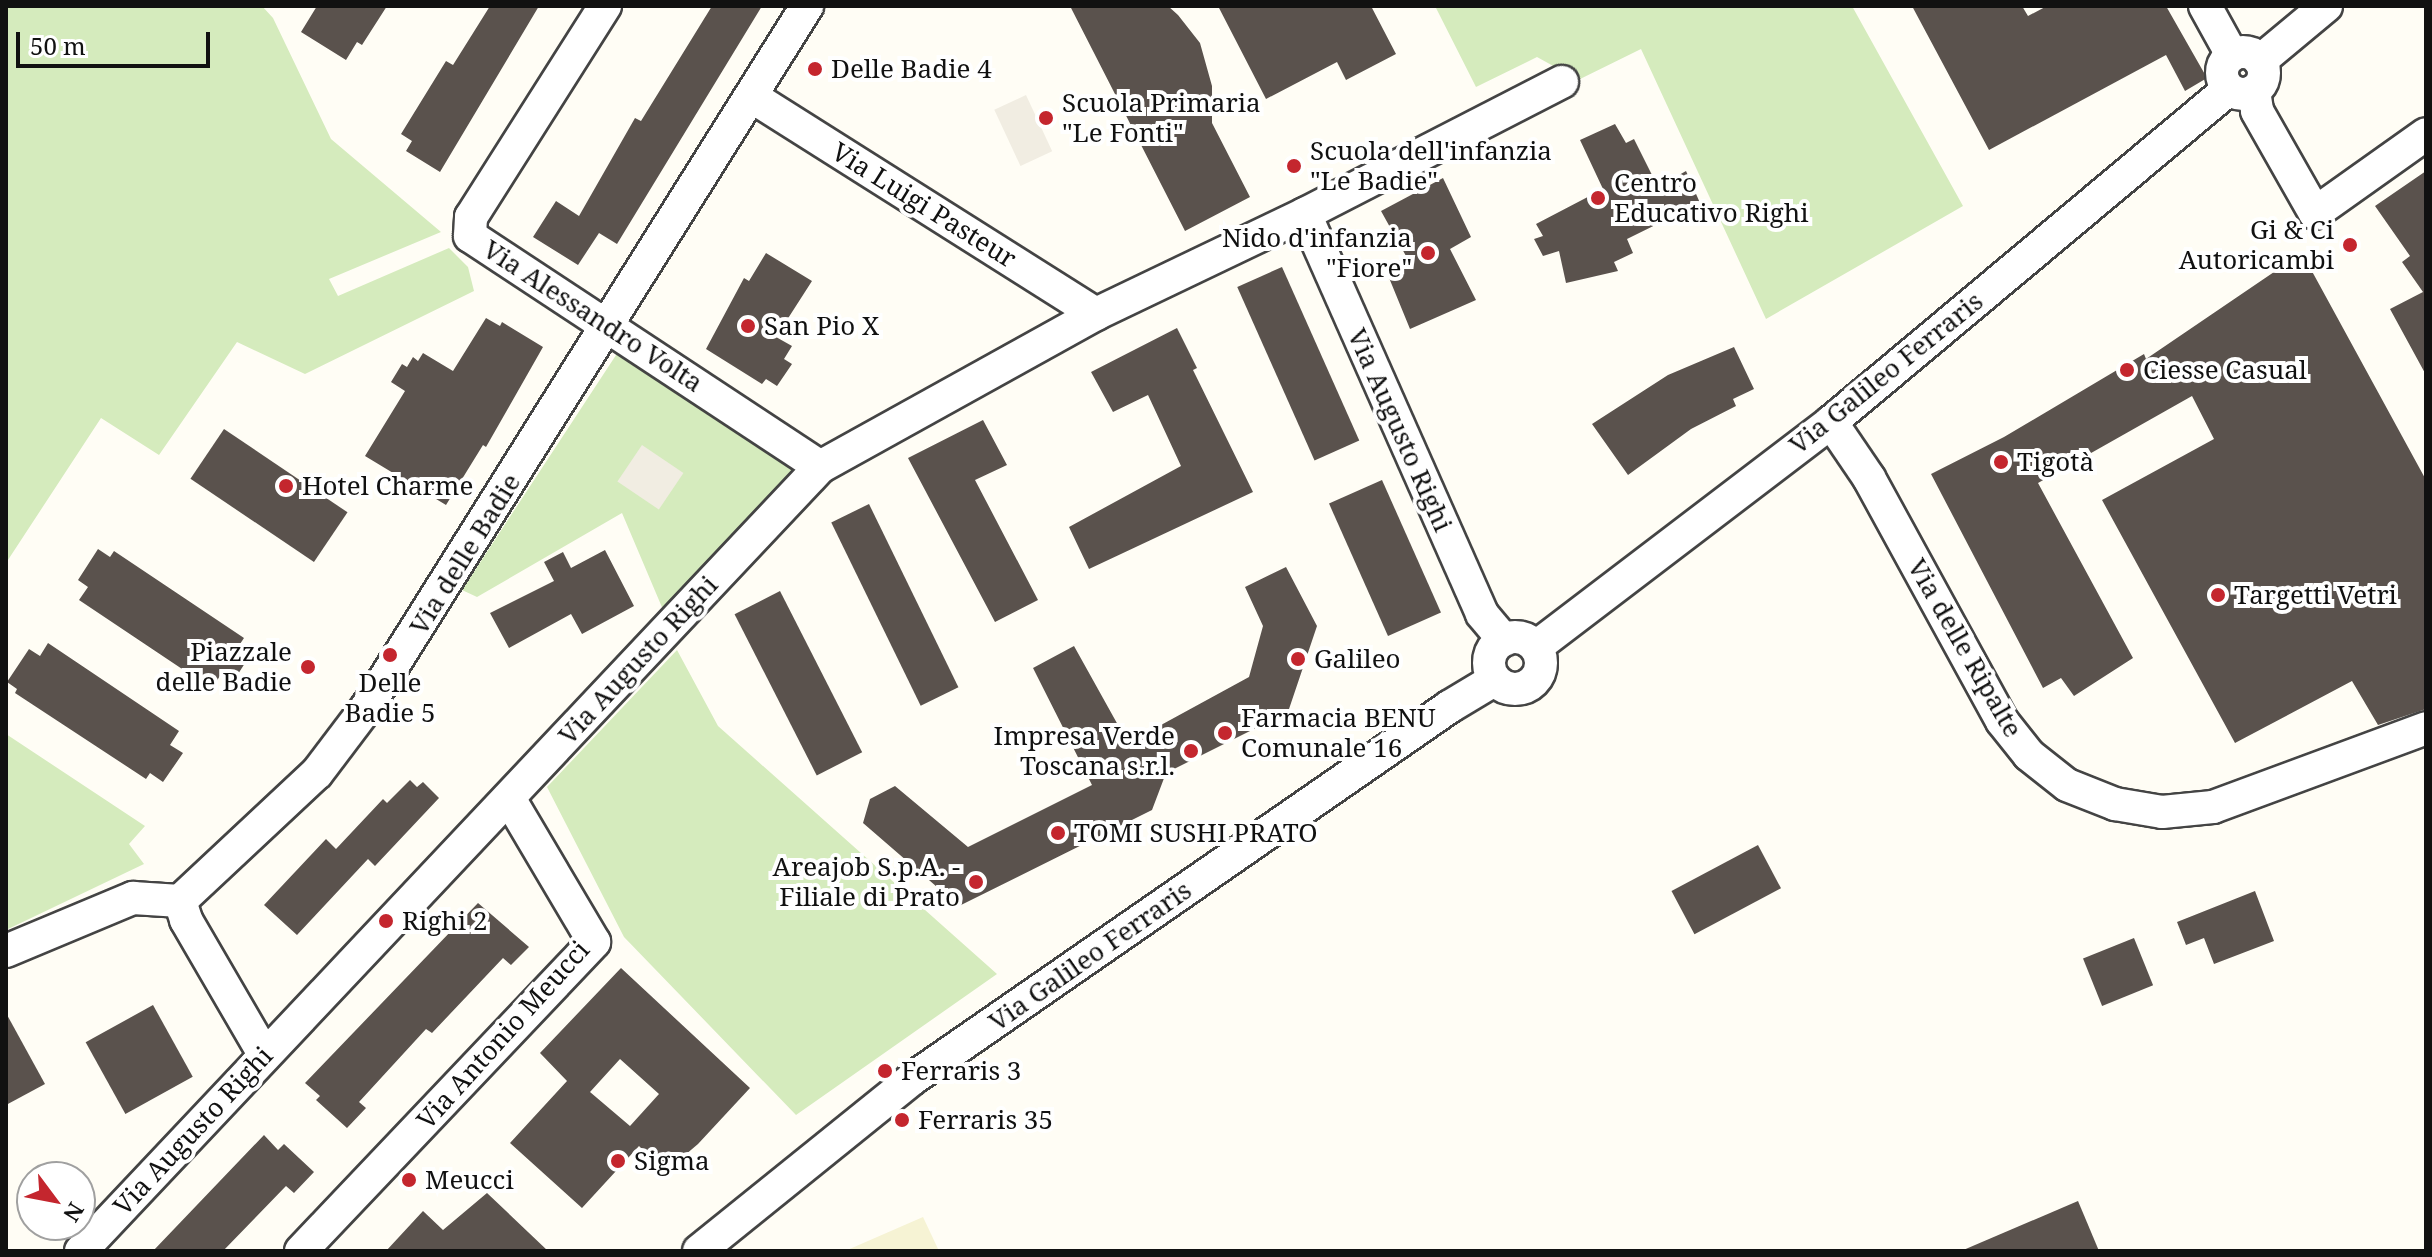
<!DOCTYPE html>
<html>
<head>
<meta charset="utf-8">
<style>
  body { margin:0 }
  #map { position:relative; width:2432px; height:1257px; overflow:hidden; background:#fffdf5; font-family:"Noto Serif",serif }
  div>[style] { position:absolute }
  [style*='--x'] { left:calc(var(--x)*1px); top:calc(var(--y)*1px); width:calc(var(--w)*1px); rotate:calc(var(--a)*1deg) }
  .farmland>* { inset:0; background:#f6f3d4 }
  .green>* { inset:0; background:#d5ebbd }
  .plaza>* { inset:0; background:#f1ede2; transform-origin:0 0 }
  .building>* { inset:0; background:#5a524d; transform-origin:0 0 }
  .roads { filter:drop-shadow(2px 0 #444) drop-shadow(-2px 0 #444) drop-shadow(0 2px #444) drop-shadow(0 -2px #444) }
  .minor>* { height:32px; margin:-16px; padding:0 16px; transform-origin:16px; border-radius:16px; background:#fff }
  .minor>.ring { margin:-16px; padding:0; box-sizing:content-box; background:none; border:32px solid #fff; border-radius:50% }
  .dots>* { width:22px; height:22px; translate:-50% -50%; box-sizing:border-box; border:4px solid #fff; border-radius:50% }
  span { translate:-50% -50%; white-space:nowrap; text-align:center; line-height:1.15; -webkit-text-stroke:8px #fff; paint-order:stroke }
  .poi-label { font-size:26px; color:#111 }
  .left { translate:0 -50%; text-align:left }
  .right { translate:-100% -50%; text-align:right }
  .street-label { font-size:26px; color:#111 }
  .frame { position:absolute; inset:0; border:8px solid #111; pointer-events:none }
  .north { position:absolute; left:16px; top:1161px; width:80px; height:80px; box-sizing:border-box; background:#fff; border:2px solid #a0a0a0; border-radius:50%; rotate:122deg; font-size:22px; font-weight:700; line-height:32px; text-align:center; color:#111 }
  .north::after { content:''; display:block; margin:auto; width:28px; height:36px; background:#c4262e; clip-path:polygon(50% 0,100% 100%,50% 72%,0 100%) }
  .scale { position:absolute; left:16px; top:32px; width:194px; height:36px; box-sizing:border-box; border:4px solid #111; border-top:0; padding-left:10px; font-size:24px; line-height:28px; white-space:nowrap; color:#111; -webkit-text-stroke:6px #fff; paint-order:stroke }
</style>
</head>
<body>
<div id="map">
  <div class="farmland">
    <i style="clip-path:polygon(923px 1217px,939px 1251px,845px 1251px)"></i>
  </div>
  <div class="green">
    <i style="clip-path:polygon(6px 6px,262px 6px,273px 18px,331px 139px,441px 232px,329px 279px,338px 296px,449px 248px,468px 267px,474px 291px,305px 374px,237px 342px,159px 455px,101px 418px,6px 563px)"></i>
    <i style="clip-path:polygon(1435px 6px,1852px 6px,1963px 206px,1766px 319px,1641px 49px,1572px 83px,1566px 73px,1537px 57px,1476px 87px)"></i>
    <i style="clip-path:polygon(620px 349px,799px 465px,664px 612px,622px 513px,477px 597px,462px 590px)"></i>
    <i style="clip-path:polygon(677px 650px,718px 726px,997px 974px,796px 1115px,624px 937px,547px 787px)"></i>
    <i style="clip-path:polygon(6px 734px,145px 826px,129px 844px,144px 864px,6px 930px)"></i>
  </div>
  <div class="plaza">
    <i style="left:1026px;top:95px;width:62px;height:35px;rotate:65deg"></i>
    <i style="left:642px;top:445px;width:50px;height:44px;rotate:34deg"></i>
  </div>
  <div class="building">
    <i style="clip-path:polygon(317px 6px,387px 6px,362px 45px,357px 42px,346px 60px,301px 32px)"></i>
    <i style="clip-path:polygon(490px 6px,539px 6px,440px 172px,406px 151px,412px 141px,401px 134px,446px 61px,453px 65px)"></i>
    <i style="clip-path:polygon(712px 6px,762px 6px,617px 244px,599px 233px,578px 265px,533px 237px,556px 201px,579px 216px,635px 118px,641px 121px)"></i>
    <i style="clip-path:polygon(1070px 6px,1168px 6px,1178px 15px,1200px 43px,1212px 86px,1212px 123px,1250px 197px,1185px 231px)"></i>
    <i style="clip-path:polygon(1218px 6px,1371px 6px,1396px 54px,1346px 80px,1337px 62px,1266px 99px)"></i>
    <i style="clip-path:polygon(1912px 6px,2022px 6px,2028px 16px,2047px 6px,2166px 6px,2207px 78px,2185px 91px,2166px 55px,1989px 150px)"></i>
    <i style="clip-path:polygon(1615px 124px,1626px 143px,1634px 139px,1658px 187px,1686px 171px,1700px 203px,1627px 239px,1633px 253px,1614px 262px,1618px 271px,1566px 283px,1559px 251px,1543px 256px,1534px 239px,1543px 236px,1536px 224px,1603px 189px,1580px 140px)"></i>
    <i style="clip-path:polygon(2426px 171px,2426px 375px,2390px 309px,2423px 292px,2402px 262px,2410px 256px,2375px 206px)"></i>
    <i style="clip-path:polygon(1443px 178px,1471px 237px,1450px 249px,1476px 300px,1410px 329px,1385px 268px,1406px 256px,1381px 211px)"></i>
    <i style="clip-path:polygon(766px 253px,812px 281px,776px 337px,792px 346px,784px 359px,792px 364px,777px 386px,766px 379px,762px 384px,706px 349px,744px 278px,749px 281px)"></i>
    <i style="clip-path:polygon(2302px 253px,2426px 480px,2426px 709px,2378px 725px,2352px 681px,2235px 743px,2102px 500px,2214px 439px,2192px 396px,2038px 483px,2133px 658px,2074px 696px,2061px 678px,2043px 688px,1931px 474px,2004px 437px,2144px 354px,2146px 359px)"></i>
    <i style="left:1282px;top:267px;width:190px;height:49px;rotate:66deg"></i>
    <i style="clip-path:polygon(486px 318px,500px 326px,502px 322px,543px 347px,486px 447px,483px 445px,446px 505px,365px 456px,405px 391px,391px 382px,402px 364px,407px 367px,413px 357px,418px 361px,423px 353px,453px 371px)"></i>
    <i style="clip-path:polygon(1177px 328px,1197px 368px,1193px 370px,1253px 492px,1089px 569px,1069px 527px,1181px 466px,1148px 395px,1113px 412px,1091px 372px)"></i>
    <i style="clip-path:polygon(1734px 347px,1754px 389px,1733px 399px,1736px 406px,1691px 429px,1628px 475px,1592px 424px,1668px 375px)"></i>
    <i style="clip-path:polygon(983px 420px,1007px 465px,975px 480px,1038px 600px,995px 622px,908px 458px)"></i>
    <i style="left:224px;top:429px;width:149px;height:60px;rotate:34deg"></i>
    <i style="left:1382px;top:480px;width:145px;height:58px;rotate:66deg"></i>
    <i style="left:869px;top:504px;width:204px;height:42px;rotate:64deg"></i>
    <i style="clip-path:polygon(98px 549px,110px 557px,114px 551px,244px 638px,240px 644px,252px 652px,233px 682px,221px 674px,212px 689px,79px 600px,88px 587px,78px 580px)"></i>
    <i style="clip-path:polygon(605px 550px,634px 606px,582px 634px,571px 614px,509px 648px,490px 613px,554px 581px,544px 562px,563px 552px,571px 568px)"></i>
    <i style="clip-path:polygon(1286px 567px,1317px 626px,1288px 712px,1166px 773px,1152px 810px,959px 906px,863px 823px,870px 799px,895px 786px,968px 847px,1092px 785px,1033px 668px,1074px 646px,1128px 743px,1249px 677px,1263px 626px,1245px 587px)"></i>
    <i style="left:780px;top:591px;width:181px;height:51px;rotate:63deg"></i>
    <i style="clip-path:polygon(48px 643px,179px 731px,170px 745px,183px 753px,163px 782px,150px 773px,146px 779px,15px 693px,17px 689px,7px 682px,29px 649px,40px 656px)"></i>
    <i style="clip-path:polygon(410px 780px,417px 787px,423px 782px,439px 798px,375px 866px,368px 859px,297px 935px,264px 905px,326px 839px,336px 849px,383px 799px,387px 803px)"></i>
    <i style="left:1758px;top:845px;width:49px;height:98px;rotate:62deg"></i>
    <i style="clip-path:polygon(2255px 891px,2274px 941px,2214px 964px,2204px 938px,2186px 945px,2177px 922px)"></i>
    <i style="clip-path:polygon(478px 903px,529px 947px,511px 965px,503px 958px,432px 1033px,426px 1029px,359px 1102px,366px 1108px,347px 1128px,316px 1100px,320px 1096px,305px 1083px)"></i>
    <i style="left:2134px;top:938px;width:51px;height:55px;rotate:68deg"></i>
    <i style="clip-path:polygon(evenodd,621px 968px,750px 1088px,698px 1144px,665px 1172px,639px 1146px,582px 1208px,510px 1143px,567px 1081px,540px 1053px,621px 968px,620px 1059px,659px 1094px,630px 1126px,590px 1092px,620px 1059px)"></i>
    <i style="left:153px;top:1005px;width:82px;height:77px;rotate:61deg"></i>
    <i style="clip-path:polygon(6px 1013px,45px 1084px,6px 1105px)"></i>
    <i style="clip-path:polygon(264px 1135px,278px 1150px,284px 1144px,314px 1172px,294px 1193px,286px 1186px,223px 1251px,153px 1251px)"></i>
    <i style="clip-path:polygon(487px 1193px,548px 1251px,386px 1251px,423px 1211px,443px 1230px)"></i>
    <i style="clip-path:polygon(2078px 1201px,2099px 1251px,1961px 1251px)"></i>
  </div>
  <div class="roads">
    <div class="minor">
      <i style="--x:605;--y:6;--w:250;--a:122.4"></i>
      <i style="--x:471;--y:217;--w:19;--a:93"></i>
      <i style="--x:470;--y:236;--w:419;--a:33.4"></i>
      <i style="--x:2205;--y:6;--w:56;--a:61.1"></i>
      <i class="ring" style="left:2222px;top:52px;width:10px;height:10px"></i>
      <i style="--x:2260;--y:61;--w:86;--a:-39.8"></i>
      <i style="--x:2254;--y:91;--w:20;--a:81"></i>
      <i style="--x:2257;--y:111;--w:117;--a:60.4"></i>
      <i style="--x:2315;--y:213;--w:136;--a:-35.4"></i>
      <i style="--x:751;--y:96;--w:408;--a:32.3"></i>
      <i style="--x:1305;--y:214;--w:289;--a:-27.2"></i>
      <i style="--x:1831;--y:422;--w:68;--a:55.8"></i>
      <i style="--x:1869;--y:478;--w:277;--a:61.3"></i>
      <i style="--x:2002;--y:721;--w:43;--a:51.5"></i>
      <i style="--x:2029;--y:755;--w:48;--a:38.3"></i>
      <i style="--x:2067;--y:785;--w:52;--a:21.6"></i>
      <i style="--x:2115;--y:804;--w:48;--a:9.7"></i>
      <i style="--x:2162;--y:812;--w:51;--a:-5.6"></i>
      <i style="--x:2213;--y:807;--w:227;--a:-20.3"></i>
      <i class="ring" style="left:1489px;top:637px;width:20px;height:20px"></i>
      <i style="--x:1536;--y:647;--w:371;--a:-37.3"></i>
      <i style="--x:1831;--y:422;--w:519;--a:-39.92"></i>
      <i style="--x:180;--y:901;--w:187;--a:-43.1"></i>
      <i style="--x:317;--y:773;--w:83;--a:-52.9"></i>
      <i style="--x:367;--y:707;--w:828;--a:-57.88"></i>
      <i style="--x:180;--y:901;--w:20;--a:72"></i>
      <i style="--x:186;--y:920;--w:155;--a:59.8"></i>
      <i style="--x:6;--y:951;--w:138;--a:-22.7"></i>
      <i style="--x:133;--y:898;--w:47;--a:3.7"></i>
      <i style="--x:81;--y:1251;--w:1077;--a:-46.69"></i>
      <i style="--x:820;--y:467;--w:316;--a:-29"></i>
      <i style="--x:1096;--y:314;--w:232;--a:-25.6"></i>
      <i style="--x:1305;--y:214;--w:437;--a:66.1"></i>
      <i style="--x:1482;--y:614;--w:34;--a:50"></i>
      <i style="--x:301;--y:1251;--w:426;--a:-46.5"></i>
      <i style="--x:594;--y:942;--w:167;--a:-120.6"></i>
      <i style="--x:699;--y:1251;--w:274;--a:-38.9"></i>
      <i style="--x:912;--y:1079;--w:653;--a:-34.71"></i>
      <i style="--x:1449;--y:707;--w:52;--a:-31"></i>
    </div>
  </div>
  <div class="dots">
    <i style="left:815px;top:69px;background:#c4262e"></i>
    <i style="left:1046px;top:118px;background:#c4262e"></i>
    <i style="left:1294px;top:166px;background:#c4262e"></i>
    <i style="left:1598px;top:198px;background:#c4262e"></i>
    <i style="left:2350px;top:245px;background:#c4262e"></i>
    <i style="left:1428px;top:253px;background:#c4262e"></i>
    <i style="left:748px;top:326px;background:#c4262e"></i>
    <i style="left:2127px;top:370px;background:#c4262e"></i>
    <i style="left:2001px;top:462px;background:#c4262e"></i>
    <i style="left:286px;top:486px;background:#c4262e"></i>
    <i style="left:2218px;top:595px;background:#c4262e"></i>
    <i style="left:390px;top:655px;background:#c4262e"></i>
    <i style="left:1298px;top:659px;background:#c4262e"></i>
    <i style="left:308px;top:667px;background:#c4262e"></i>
    <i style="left:1225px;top:733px;background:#c4262e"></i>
    <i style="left:1191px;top:751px;background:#c4262e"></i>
    <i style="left:1058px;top:833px;background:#c4262e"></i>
    <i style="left:976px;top:882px;background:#c4262e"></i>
    <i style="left:386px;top:921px;background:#c4262e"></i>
    <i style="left:885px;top:1071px;background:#c4262e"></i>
    <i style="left:902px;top:1120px;background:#c4262e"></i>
    <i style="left:618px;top:1161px;background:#c4262e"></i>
    <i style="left:409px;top:1180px;background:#c4262e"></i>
  </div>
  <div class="poi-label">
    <span class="left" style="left:831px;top:69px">Delle Badie 4</span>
    <span class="left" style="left:1062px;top:118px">Scuola Primaria<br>"Le Fonti"</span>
    <span class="left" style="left:1310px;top:166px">Scuola dell'infanzia<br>"Le Badie"</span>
    <span class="left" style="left:1614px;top:198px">Centro<br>Educativo Righi</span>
    <span class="right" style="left:2334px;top:245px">Gi &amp; Ci<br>Autoricambi</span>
    <span class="right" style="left:1412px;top:253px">Nido d'infanzia<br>"Fiore"</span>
    <span class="left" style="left:764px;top:326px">San Pio X</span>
    <span class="left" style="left:2143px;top:370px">Ciesse Casual</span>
    <span class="left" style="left:2017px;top:462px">Tigotà</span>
    <span class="left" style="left:302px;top:486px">Hotel Charme</span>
    <span class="left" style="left:2234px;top:595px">Targetti Vetri</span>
    <span class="right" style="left:292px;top:667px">Piazzale<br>delle Badie</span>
    <span class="left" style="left:1314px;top:659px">Galileo</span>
    <span style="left:390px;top:698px">Delle<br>Badie 5</span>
    <span class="left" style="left:1241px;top:733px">Farmacia BENU<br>Comunale 16</span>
    <span class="right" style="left:1175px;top:751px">Impresa Verde<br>Toscana s.r.l.</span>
    <span class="left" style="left:1074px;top:833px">TOMI SUSHI PRATO</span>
    <span class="right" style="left:960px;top:882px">Areajob S.p.A. -<br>Filiale di Prato</span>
    <span class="left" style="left:402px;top:921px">Righi 2</span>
    <span class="left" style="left:901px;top:1071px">Ferraris 3</span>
    <span class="left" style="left:918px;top:1120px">Ferraris 35</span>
    <span class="left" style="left:634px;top:1161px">Sigma</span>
    <span class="left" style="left:425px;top:1180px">Meucci</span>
  </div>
  <div class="street-label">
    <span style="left:924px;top:205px;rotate:32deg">Via Luigi Pasteur</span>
    <span style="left:593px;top:316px;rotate:33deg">Via Alessandro Volta</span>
    <span style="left:1886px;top:373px;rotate:-39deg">Via Galileo Ferraris</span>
    <span style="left:1400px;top:430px;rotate:66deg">Via Augusto Righi</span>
    <span style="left:465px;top:554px;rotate:-58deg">Via delle Badie</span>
    <span style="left:1965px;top:648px;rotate:60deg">Via delle Ripalte</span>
    <span style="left:638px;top:660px;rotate:-47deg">Via Augusto Righi</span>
    <span style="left:1090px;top:956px;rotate:-35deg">Via Galileo Ferraris</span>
    <span style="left:503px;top:1035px;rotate:-48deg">Via Antonio Meucci</span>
    <span style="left:193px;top:1131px;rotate:-47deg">Via Augusto Righi</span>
  </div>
  <div class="frame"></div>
  <div class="north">N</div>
  <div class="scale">50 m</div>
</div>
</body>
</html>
